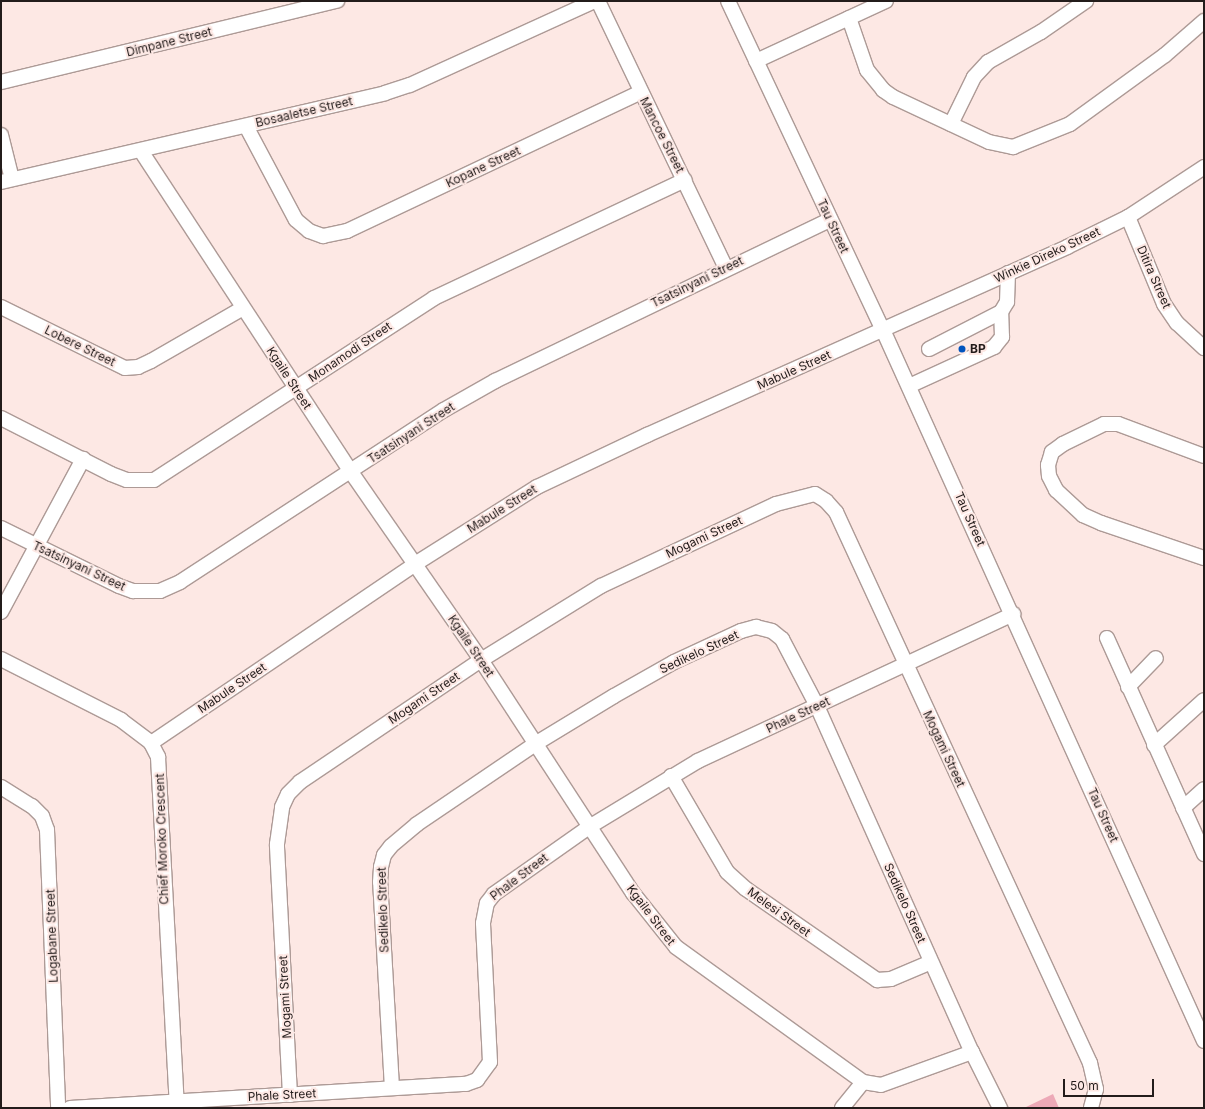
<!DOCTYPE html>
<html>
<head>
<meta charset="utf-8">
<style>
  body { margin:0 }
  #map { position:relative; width:1205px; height:1109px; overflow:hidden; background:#fde8e4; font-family:Inter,sans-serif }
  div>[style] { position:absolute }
  .building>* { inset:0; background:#eda9b7 }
  .roads { filter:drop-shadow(1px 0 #ad9a96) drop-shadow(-1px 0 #ad9a96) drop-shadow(0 1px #ad9a96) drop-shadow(0 -1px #ad9a96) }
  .minor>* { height:14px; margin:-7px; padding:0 7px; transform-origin:7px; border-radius:7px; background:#fff }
  .dots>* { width:11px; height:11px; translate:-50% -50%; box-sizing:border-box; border:2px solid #fde8e4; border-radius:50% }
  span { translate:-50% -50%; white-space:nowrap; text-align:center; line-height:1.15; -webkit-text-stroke:4px #fde8e4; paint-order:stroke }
  .street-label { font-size:12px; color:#231c1b }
  .poi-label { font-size:12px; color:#231c1b; font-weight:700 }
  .left { translate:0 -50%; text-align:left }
  .frame { position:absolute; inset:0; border:2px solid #231c1b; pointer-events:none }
  .scale { position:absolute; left:1063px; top:1079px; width:91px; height:18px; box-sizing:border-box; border:2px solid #231c1b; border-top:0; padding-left:5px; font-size:12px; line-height:14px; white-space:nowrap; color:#231c1b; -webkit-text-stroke:3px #fde8e4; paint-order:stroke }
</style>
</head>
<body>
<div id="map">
  <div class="building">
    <div style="clip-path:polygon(1053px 1094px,1059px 1108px,1024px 1108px)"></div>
  </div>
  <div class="roads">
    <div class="minor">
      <div style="left:598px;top:1px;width:296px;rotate:64.4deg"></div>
      <div style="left:728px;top:1px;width:364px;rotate:64.8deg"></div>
      <div style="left:883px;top:330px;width:780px;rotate:65.7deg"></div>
      <div style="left:849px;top:18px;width:55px;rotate:70.9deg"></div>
      <div style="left:867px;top:70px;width:26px;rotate:51deg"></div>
      <div style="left:883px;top:90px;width:12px;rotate:35deg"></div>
      <div style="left:893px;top:97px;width:106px;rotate:25.1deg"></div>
      <div style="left:989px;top:142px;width:25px;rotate:12deg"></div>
      <div style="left:1013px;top:147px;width:61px;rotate:-22deg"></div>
      <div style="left:1070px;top:124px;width:117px;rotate:-36deg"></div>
      <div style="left:1165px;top:55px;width:52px;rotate:-41.1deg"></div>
      <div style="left:756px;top:61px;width:143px;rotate:-24.8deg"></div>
      <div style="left:1px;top:82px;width:346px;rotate:-13.6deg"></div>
      <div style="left:951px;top:124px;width:52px;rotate:-63.9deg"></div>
      <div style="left:974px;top:77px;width:21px;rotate:-47deg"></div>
      <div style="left:988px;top:62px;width:61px;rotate:-29.5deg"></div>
      <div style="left:1041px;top:32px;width:55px;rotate:-34.6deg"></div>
      <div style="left:246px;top:126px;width:106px;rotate:62deg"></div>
      <div style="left:296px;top:220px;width:17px;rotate:40deg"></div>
      <div style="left:309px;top:231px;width:15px;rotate:20deg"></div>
      <div style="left:323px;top:236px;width:25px;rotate:-12deg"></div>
      <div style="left:347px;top:231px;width:325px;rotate:-25.3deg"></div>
      <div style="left:1px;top:135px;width:45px;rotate:76deg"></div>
      <div style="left:141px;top:151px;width:384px;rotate:56.8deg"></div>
      <div style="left:351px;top:472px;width:229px;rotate:55.3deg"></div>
      <div style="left:481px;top:660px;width:278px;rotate:56.9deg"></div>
      <div style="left:633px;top:893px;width:69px;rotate:51.5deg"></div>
      <div style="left:676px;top:947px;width:231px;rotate:35.8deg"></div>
      <div style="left:863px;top:1082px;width:18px;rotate:9deg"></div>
      <div style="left:881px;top:1085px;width:97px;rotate:-19.9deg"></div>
      <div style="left:1px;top:182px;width:394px;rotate:-13deg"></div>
      <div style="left:385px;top:93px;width:26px;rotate:-18deg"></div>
      <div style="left:410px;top:85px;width:202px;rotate:-24.5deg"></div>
      <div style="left:1128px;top:217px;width:94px;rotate:67.5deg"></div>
      <div style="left:1164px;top:304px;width:23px;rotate:56deg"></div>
      <div style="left:1177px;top:323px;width:37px;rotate:43deg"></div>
      <div style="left:1px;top:307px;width:138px;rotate:26.2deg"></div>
      <div style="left:125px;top:368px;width:13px;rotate:-4deg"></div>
      <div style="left:138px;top:367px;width:14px;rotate:-25deg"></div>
      <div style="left:151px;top:361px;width:106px;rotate:-29.9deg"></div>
      <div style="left:929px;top:349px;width:81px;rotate:-27.2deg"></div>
      <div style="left:1001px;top:312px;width:12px;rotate:-59deg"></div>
      <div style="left:1007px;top:302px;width:29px;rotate:-88deg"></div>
      <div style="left:909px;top:386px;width:94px;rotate:-24.6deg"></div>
      <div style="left:994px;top:347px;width:13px;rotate:-51deg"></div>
      <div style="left:1002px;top:337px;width:25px;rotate:-92deg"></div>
      <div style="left:1px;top:418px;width:123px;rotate:27deg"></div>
      <div style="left:111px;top:474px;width:17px;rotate:21deg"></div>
      <div style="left:127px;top:480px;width:27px"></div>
      <div style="left:154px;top:480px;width:334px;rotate:-33deg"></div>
      <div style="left:434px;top:298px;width:277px;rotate:-25.2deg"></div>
      <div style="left:1204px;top:456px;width:92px;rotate:-159.6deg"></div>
      <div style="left:1118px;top:424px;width:14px;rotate:180deg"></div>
      <div style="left:1104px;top:424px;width:46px;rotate:154deg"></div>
      <div style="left:1063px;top:444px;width:14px;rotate:144deg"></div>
      <div style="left:1052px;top:452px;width:14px;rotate:107deg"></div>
      <div style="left:1048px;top:465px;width:11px;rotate:85deg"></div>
      <div style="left:1049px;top:476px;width:16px;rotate:63deg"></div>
      <div style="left:1056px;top:490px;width:37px;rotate:43deg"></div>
      <div style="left:1083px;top:515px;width:20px;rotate:24deg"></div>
      <div style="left:1101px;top:523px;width:109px;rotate:18.8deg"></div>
      <div style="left:1px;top:528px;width:131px;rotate:26.2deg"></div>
      <div style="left:119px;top:586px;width:15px;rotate:20deg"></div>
      <div style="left:133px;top:591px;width:27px"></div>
      <div style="left:160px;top:591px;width:22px;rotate:-24deg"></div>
      <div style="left:180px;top:582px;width:315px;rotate:-33.1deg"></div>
      <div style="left:444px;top:410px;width:59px;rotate:-29.6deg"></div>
      <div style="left:495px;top:381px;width:372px;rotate:-25.7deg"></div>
      <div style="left:1px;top:612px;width:174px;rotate:-61.8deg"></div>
      <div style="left:1107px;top:638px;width:237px;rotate:65.8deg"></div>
      <div style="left:1px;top:659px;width:135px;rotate:26.9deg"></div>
      <div style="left:121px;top:720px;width:38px;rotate:37deg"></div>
      <div style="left:151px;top:743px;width:16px;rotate:63deg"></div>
      <div style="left:158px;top:757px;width:352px;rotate:86.9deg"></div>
      <div style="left:1128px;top:687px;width:40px;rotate:-46deg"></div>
      <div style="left:151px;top:743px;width:319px;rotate:-34.1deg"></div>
      <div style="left:415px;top:564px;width:144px;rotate:-32.3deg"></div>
      <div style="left:537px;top:487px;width:122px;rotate:-25.3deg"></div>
      <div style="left:647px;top:435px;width:460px;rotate:-24.1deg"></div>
      <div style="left:1067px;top:247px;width:68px;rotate:-26.2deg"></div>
      <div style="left:1128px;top:217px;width:91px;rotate:-33.3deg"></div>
      <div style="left:1154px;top:745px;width:67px;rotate:-42deg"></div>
      <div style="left:671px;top:776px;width:111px;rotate:59.7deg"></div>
      <div style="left:727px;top:872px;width:25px;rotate:42deg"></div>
      <div style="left:746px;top:889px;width:160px;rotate:34.8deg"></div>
      <div style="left:877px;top:980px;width:14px;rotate:-4deg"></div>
      <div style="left:891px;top:979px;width:43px;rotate:-23deg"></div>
      <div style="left:1px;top:787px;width:36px;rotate:32deg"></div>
      <div style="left:32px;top:806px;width:14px;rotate:45deg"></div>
      <div style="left:42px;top:816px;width:15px;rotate:70deg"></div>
      <div style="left:47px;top:830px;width:278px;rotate:87.7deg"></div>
      <div style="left:1183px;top:808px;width:28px;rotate:-42deg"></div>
      <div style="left:392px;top:1088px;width:206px;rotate:-93.3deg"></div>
      <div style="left:380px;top:882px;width:15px;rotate:-86deg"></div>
      <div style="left:381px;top:867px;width:12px;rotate:-76deg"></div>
      <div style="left:384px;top:855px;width:11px;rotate:-52deg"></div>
      <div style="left:391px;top:846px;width:34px;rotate:-40deg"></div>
      <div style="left:417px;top:824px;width:143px;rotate:-34.1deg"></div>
      <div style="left:535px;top:744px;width:92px;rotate:-31.3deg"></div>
      <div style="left:614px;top:696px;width:69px;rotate:-29.5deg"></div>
      <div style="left:674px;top:662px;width:74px;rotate:-24.8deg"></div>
      <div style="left:741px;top:631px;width:16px;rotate:-15deg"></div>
      <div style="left:756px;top:627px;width:16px;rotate:14deg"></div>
      <div style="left:772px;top:631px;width:13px;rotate:39deg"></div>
      <div style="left:782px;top:639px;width:76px;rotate:62.4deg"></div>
      <div style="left:817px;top:706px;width:379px;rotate:65.9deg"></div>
      <div style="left:972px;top:1052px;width:63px;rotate:63.4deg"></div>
      <div style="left:290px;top:1095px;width:251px;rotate:-93deg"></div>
      <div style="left:277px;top:844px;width:37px;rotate:-82deg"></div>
      <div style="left:282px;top:807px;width:14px;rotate:-65deg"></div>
      <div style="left:288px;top:794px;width:17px;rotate:-45deg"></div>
      <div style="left:300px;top:782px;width:218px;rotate:-34deg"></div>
      <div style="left:481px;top:660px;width:141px;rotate:-31.7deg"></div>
      <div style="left:601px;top:586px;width:193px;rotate:-25.1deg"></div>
      <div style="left:776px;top:504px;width:40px;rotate:-14.4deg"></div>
      <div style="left:815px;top:494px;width:13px;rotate:32deg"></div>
      <div style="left:826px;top:501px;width:15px;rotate:48deg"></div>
      <div style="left:836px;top:512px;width:607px;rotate:65.25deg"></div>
      <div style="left:1090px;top:1063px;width:27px;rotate:77deg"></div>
      <div style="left:1096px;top:1089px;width:20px;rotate:105deg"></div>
      <div style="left:70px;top:1108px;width:397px;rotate:-3.5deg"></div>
      <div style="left:466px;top:1084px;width:12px;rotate:-20deg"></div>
      <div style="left:477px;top:1080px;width:22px;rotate:-54deg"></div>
      <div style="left:490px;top:1062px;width:139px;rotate:-92.9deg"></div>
      <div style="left:483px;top:923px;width:20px;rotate:-79deg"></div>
      <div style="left:487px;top:903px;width:11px;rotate:-52deg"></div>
      <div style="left:494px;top:894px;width:116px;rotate:-35.2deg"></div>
      <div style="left:589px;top:827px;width:127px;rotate:-31.2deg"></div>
      <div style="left:698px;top:761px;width:348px;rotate:-25deg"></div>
      <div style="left:842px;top:1108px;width:33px;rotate:-51deg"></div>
    </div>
  </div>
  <div class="dots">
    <div style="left:962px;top:349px;background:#0054be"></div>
  </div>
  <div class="street-label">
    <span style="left:169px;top:42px;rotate:-14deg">Dimpane Street</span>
    <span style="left:304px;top:112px;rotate:-13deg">Bosaaletse Street</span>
    <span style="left:662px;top:135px;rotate:63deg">Mancoe Street</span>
    <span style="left:483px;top:167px;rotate:-25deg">Kopane Street</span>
    <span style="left:833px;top:226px;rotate:65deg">Tau Street</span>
    <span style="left:1047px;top:255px;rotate:-25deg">Winkie Direko Street</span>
    <span style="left:1154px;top:277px;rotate:66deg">Ditira Street</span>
    <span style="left:697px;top:282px;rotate:-26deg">Tsatsinyani Street</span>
    <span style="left:80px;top:346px;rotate:26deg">Lobere Street</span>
    <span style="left:350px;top:352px;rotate:-34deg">Monamodi Street</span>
    <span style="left:794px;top:370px;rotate:-24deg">Mabule Street</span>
    <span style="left:289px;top:378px;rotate:57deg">Kgaile Street</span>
    <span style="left:411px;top:433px;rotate:-33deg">Tsatsinyani Street</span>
    <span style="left:502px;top:509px;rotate:-32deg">Mabule Street</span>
    <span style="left:970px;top:519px;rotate:66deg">Tau Street</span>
    <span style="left:704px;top:537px;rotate:-25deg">Mogami Street</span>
    <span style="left:79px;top:566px;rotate:25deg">Tsatsinyani Street</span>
    <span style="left:471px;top:646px;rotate:56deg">Kgaile Street</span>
    <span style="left:699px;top:652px;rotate:-25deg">Sedikelo Street</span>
    <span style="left:232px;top:688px;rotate:-34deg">Mabule Street</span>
    <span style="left:424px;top:698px;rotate:-34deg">Mogami Street</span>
    <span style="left:798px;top:715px;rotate:-25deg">Phale Street</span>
    <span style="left:944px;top:749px;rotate:65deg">Mogami Street</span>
    <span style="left:1103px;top:815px;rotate:66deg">Tau Street</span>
    <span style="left:162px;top:839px;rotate:-92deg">Chief Moroko Crescent</span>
    <span style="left:519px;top:877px;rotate:-37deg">Phale Street</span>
    <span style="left:905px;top:903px;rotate:66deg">Sedikelo Street</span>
    <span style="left:383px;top:910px;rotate:-92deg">Sedikelo Street</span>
    <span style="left:779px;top:912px;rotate:36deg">Melesi Street</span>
    <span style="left:651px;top:915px;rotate:53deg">Kgaile Street</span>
    <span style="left:52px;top:936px;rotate:-92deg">Logabane Street</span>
    <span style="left:285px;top:997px;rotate:-93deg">Mogami Street</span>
    <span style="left:282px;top:1095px;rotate:-3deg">Phale Street</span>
  </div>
  <div class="poi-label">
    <span class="left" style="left:970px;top:349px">BP</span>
  </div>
  <div class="frame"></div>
  <div class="scale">50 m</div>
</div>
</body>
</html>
